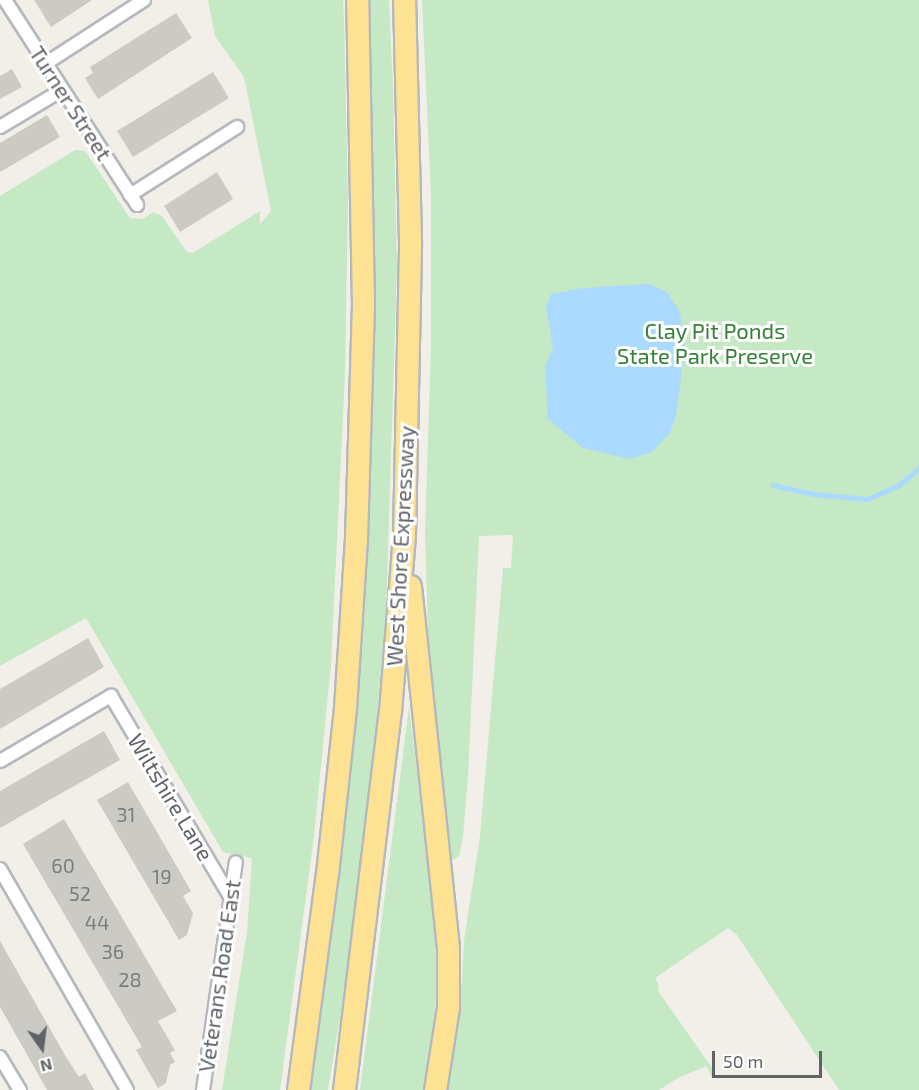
<!DOCTYPE html>
<html>
<head>
<meta charset="utf-8">
<style>
  body { margin:0 }
  #map { position:relative; width:919px; height:1090px; overflow:hidden; background:#f1efe8; font-family:"Exo 2",sans-serif }
  div>[style] { position:absolute }
  .green>* { inset:0; background:#c5e8c5 }
  .water>* { inset:0; background:#aadaff }
  .stream>* { height:4.5px; margin:-2.25px; padding:0 2.25px; transform-origin:2.25px; border-radius:2.25px; background:#aadaff }
  .building>* { inset:0; background:#cccac5 }
  .roads { filter:drop-shadow(2px 0 #b5b8bc) drop-shadow(-2px 0 #b5b8bc) drop-shadow(0 2px #b5b8bc) drop-shadow(0 -2px #b5b8bc) }
  .street>* { height:12px; margin:-6px; padding:0 6px; transform-origin:6px; border-radius:6px; background:#fff }
  .highway>* { height:21px; margin:-10.5px; padding:0 10.5px; transform-origin:10.5px; border-radius:10.5px; background:#fde293 }
  span { translate:-50% -50%; white-space:nowrap; text-align:center; line-height:1.15; -webkit-text-stroke:6px #fff; paint-order:stroke }
  .number-label { font-size:20px; color:#7a7d7f }
  .number-label span { -webkit-text-stroke-width:0 }
  .street-label { font-size:22px; color:#5f6368 }
  .park-label { font-size:22px; color:#348238 }
  .north { position:absolute; left:12px; top:1018px; width:60px; height:60px; -webkit-text-stroke:4px #fff; paint-order:stroke; rotate:166deg; font-size:16px; font-weight:700; line-height:24px; text-align:center; color:#5f6368 }
  .north::after { content:''; display:block; margin:auto; width:21px; height:27px; background:#5f6368; clip-path:polygon(50% 0,100% 100%,50% 72%,0 100%) }
  .scale { position:absolute; left:712px; top:1051px; width:110px; height:27px; box-sizing:border-box; border:3px solid #5f6368; border-top:0; padding-left:8px; font-size:18px; line-height:21px; white-space:nowrap; color:#5f6368; -webkit-text-stroke:4px #fff; paint-order:stroke }
</style>
</head>
<body>
<div id="map">
  <div class="green">
    <div style="clip-path:polygon(208px 0,343px 0,344px 23px,348px 198px,345px 374px,331px 664px,314px 836px,280px 1090px,222px 1090px,247px 932px,252px 858px,223px 852px,86px 618px,0 666px,0 196px,75px 150px,85px 151px,130px 218px,143px 219px,153px 212px,162px 216px,187px 252px,193px 253px,260px 211px,260px 224px,271px 211px,244px 77px,215px 36px)"></div>
    <div style="clip-path:polygon(369px 0,389px 0,393px 87px,397px 268px,386px 612px,370px 797px,345px 988px,328px 1090px,307px 1090px,363px 598px,374px 345px,374px 204px)"></div>
    <div style="clip-path:polygon(422px 0,919px 0,919px 1090px,839px 1090px,737px 935px,728px 928px,655px 978px,659px 985px,658px 991px,715px 1072px,714px 1076px,711px 1076px,707px 1066px,678px 1078px,659px 1090px,447px 1090px,462px 982px,464px 941px,480px 836px,503px 568px,511px 568px,513px 535px,479px 536px,468px 776px,463px 837px,459px 856px,453px 860px,449px 856px,441px 810px,428px 636px,425px 533px,431px 346px,431px 195px)"></div>
    <div style="clip-path:polygon(409px 707px,440px 955px,438px 985px,424px 1090px,360px 1090px)"></div>
  </div>
  <div class="water">
    <div style="clip-path:polygon(648px 284px,666px 291px,680px 312px,685px 348px,676px 415px,670px 433px,652px 452px,630px 459px,583px 448px,548px 419px,545px 366px,553px 349px,546px 306px,551px 294px,583px 288px)"></div>
  </div>
  <div class="stream">
    <div style="left:773px;top:485px;width:42px;rotate:12.4deg"></div>
    <div style="left:814px;top:494px;width:53px;rotate:5.4deg"></div>
    <div style="left:867px;top:499px;width:34px;rotate:-23deg"></div>
    <div style="left:898px;top:486px;width:28px;rotate:-41deg"></div>
  </div>
  <div class="building">
    <div style="clip-path:polygon(34px 0,92px 0,51px 27px)"></div>
    <div style="clip-path:polygon(176px 13px,192px 38px,98px 99px,85px 78px,93px 73px,90px 67px)"></div>
    <div style="clip-path:polygon(12px 69px,22px 87px,0 99px,0 76px)"></div>
    <div style="clip-path:polygon(213px 72px,229px 98px,133px 157px,117px 131px)"></div>
    <div style="clip-path:polygon(47px 115px,60px 137px,0 172px,0 143px)"></div>
    <div style="clip-path:polygon(217px 172px,233px 199px,180px 232px,164px 206px)"></div>
    <div style="clip-path:polygon(88px 638px,104px 667px,0 729px,0 689px)"></div>
    <div style="clip-path:polygon(104px 731px,120px 760px,0 828px,0 791px)"></div>
    <div style="clip-path:polygon(128px 782px,191px 891px,183px 896px,193px 913px,187px 935px,179px 940px,97px 800px)"></div>
    <div style="clip-path:polygon(64px 819px,177px 1011px,158px 1021px,175px 1050px,170px 1053px,175px 1062px,170px 1065px,166px 1083px,158px 1088px,136px 1050px,142px 1047px,23px 844px)"></div>
    <div style="clip-path:polygon(0 941px,66px 1057px,79px 1077px,85px 1073px,94px 1090px,47px 1090px,0 1007px)"></div>
  </div>
  <div class="roads">
    <div class="street">
      <div style="left:5px;top:0;width:244px;rotate:57.2deg"></div>
      <div style="left:45px;top:64px;width:118px;rotate:-32.9deg"></div>
      <div style="left:0;top:127px;width:72px;rotate:-30.8deg"></div>
      <div style="left:130px;top:195px;width:127px;rotate:-32.4deg"></div>
      <div style="left:0;top:761px;width:129px;rotate:-30.4deg"></div>
      <div style="left:111px;top:696px;width:235px;rotate:59.3deg"></div>
      <div style="left:0;top:869px;width:255px;rotate:60.1deg"></div>
      <div style="left:0;top:1057px;width:39px;rotate:59deg"></div>
      <div style="left:203px;top:1090px;width:230px;rotate:-81.8deg"></div>
    </div>
    <div class="highway">
      <div style="left:410px;top:586px;width:364px;rotate:84deg"></div>
      <div style="left:448px;top:948px;width:59px;rotate:90deg"></div>
      <div style="left:448px;top:1007px;width:84px;rotate:98.9deg"></div>
      <div style="left:298px;top:1090px;width:218px;rotate:-82.4deg"></div>
      <div style="left:327px;top:874px;width:167px;rotate:-83.8deg"></div>
      <div style="left:345px;top:708px;width:169px;rotate:-86.3deg"></div>
      <div style="left:356px;top:539px;width:235px;rotate:-88.3deg"></div>
      <div style="left:363px;top:304px;width:304px;rotate:-91.1deg"></div>
      <div style="left:344px;top:1090px;width:381px;rotate:-83.1deg"></div>
      <div style="left:390px;top:712px;width:179px;rotate:-85.5deg"></div>
      <div style="left:404px;top:534px;width:293px;rotate:-88.8deg"></div>
      <div style="left:410px;top:241px;width:241px;rotate:-91.4deg"></div>
    </div>
  </div>
  <div class="number-label">
    <span style="left:126px;top:814px">31</span>
    <span style="left:63px;top:865px">60</span>
    <span style="left:162px;top:876px">19</span>
    <span style="left:80px;top:893px">52</span>
    <span style="left:97px;top:922px">44</span>
    <span style="left:113px;top:951px">36</span>
    <span style="left:130px;top:979px">28</span>
  </div>
  <div class="street-label">
    <span style="left:71px;top:103px;rotate:57deg">Turner Street</span>
    <span style="left:400px;top:546px;rotate:-87deg">West Shore Expressway</span>
    <span style="left:171px;top:797px;rotate:59deg">Wiltshire Lane</span>
    <span style="left:219px;top:976px;rotate:-82deg">Veterans Road East</span>
  </div>
  <div class="park-label">
    <span style="left:715px;top:343px">Clay Pit Ponds<br>State Park Preserve</span>
  </div>
  <div class="north">N</div>
  <div class="scale">50 m</div>
</div>
</body>
</html>
